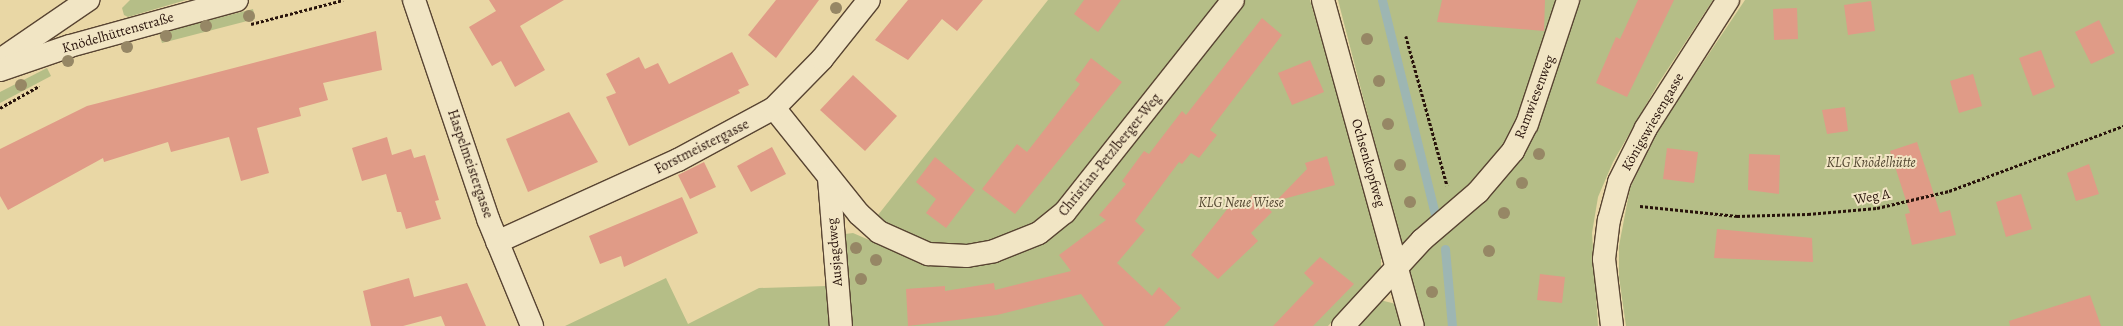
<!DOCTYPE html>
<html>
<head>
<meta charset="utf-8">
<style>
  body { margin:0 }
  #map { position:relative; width:2123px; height:326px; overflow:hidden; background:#e9d7a5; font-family:Alegreya,serif }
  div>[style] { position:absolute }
  .green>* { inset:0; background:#b5be87 }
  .stream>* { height:9px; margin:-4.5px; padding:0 4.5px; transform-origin:4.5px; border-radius:4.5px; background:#9db6b3 }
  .building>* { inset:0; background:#e09b87 }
  .path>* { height:2.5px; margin-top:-1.25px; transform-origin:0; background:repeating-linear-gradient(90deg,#28130b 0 3px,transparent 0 5px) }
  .roads { filter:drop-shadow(1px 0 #584432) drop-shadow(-1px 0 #584432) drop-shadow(0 1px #584432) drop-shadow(0 -1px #584432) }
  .minor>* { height:22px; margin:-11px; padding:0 11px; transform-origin:11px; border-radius:11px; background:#f1e5c4 }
  .trees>* { width:12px; height:12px; margin:-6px; border-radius:50%; background:#968765 }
  span { translate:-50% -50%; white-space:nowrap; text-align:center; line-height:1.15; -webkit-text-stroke:4px #f1e5c4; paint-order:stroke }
  .street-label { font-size:14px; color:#28130b }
  .park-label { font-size:14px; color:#524630; font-style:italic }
</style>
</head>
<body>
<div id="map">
  <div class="green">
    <div style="clip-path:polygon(130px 0,186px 0,128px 17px,124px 15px,122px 8px)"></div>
    <div style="clip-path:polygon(1048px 0,1221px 0,1052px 211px,1036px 223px,980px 245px,934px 246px,891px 228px,878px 215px)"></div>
    <div style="clip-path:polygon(1244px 0,1310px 0,1381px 247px,1381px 267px,1328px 326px,852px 326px,845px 234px,853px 233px,908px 257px,1000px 259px,1154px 116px)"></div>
    <div style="clip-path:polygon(1338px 0,1713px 0,1658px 84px,1613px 162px,1598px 197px,1592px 233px,1598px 326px,1422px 326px)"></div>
    <div style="clip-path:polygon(1745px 0,2123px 0,2123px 326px,1626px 326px,1619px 277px,1619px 246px,1630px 188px,1659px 128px)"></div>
    <div style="clip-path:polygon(253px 9px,255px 19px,162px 43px,159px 33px)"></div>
    <div style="clip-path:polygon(47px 68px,51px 76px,0 103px,0 92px)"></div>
    <div style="clip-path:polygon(666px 278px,688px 324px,759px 288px,827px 286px,831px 326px,565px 326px)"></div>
    <div style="clip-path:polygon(1380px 300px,1396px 304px,1401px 326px,1355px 326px)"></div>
  </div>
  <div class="stream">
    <div style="left:1382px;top:0;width:220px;rotate:76.1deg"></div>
    <div style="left:1445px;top:249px;width:77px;rotate:84.8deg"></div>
  </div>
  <div class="building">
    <div style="clip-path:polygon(489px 0,564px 0,520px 26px,545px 70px,515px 87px,501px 61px,492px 66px,469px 27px,496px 11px)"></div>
    <div style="clip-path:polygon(776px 0,819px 0,776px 58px,748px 35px)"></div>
    <div style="clip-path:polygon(908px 0,983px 0,957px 31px,942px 19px,908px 60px,875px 40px)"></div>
    <div style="clip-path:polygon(1084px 0,1121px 0,1098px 32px,1074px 14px)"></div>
    <div style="clip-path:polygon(1442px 0,1545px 0,1544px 31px,1437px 22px)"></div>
    <div style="clip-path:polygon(1638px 0,1674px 0,1627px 97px,1596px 83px,1616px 37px,1620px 39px)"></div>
    <div style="clip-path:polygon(1871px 1px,1875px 31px,1848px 35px,1844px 5px)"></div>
    <div style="clip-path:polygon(1797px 8px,1798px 39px,1774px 40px,1773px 9px)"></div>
    <div style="clip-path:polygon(1262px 18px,1282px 35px,1210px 130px,1217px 135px,1199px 158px,1191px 153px,1182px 164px,1179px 162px,1135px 221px,1145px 230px,1117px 263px,1152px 296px,1159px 287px,1181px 308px,1164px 326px,1104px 326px,1081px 294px,997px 315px,908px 326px,906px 289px,945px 286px,945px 291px,994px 283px,995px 290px,1071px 271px,1059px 255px,1106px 220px,1099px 215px,1126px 184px,1122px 181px,1144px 151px,1149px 154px,1182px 111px,1186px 115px)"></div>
    <div style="clip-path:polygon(2099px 20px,2115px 53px,2091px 64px,2075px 32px)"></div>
    <div style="clip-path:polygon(376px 31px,382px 70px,323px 83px,328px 100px,299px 108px,301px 116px,257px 128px,269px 173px,241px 181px,229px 137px,171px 152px,168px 142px,104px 162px,103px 158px,8px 210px,0 196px,0 149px,87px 106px)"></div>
    <div style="clip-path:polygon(2041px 50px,2055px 87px,2033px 96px,2019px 58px)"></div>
    <div style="clip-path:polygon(732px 52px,749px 85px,738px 90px,740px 93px,629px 146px,606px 97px,616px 93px,606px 74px,639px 57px,645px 69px,658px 63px,669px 84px)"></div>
    <div style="clip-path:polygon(1091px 58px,1122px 82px,1015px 214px,982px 189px,1017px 144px,1027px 152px,1080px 84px,1075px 80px)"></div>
    <div style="clip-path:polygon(1310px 60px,1324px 92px,1292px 105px,1278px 73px)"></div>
    <div style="clip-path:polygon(1973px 74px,1982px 106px,1959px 113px,1950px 81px)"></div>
    <div style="clip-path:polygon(853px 75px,897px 116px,865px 151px,820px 110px)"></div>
    <div style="clip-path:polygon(1845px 107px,1848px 131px,1827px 134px,1822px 110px)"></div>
    <div style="clip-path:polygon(569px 112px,598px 162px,528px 192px,506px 139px)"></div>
    <div style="clip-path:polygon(387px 137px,392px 155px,411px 149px,414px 158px,425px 155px,439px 200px,435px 201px,441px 219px,406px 229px,401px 212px,397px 212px,386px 174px,362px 181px,352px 148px)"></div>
    <div style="clip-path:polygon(1917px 142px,1940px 213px,1950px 210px,1956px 235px,1912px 245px,1905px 214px,1910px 213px,1890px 151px)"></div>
    <div style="clip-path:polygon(772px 147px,786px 174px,751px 192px,737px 166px)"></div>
    <div style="clip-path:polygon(1667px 148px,1698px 152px,1694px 183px,1663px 179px)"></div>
    <div style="clip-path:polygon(1749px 154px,1780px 155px,1779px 194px,1748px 190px)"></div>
    <div style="clip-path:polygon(1327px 156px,1335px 185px,1276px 201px,1307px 169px,1305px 163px)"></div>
    <div style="clip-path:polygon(935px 157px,975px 190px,946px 228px,926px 213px,936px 199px,916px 182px)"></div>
    <div style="clip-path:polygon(704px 162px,716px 187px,690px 199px,678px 175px)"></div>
    <div style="clip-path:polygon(2089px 164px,2099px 194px,2076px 201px,2067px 173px)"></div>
    <div style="clip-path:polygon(1254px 194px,1272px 212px,1251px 233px,1258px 241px,1218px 279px,1191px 255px,1232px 203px,1239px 209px)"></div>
    <div style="clip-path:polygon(2021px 194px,2032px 229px,2006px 237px,1996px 202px)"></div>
    <div style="clip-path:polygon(682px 197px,698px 233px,624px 267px,621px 256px,600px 264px,589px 236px)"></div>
    <div style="clip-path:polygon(1717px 229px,1812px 238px,1813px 262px,1714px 258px)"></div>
    <div style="clip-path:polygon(1320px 257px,1354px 284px,1313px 326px,1273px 326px,1314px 283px,1304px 273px)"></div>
    <div style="clip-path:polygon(1540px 274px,1565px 277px,1562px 303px,1537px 300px)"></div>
    <div style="clip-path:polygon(409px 278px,414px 297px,467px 283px,486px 326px,445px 326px,441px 316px,403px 326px,371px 326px,363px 291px)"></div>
    <div style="clip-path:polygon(2090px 295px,2101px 326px,2010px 326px,2009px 321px)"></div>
  </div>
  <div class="path">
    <div style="left:251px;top:24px;width:95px;rotate:-14.6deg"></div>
    <div style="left:1406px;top:36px;width:155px;rotate:74.6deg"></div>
    <div style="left:0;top:108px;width:45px;rotate:-29.4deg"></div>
    <div style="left:1640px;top:206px;width:98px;rotate:5.9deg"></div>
    <div style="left:1737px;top:216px;width:71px;rotate:-1.6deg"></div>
    <div style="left:1808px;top:214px;width:69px;rotate:-5deg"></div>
    <div style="left:1877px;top:208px;width:74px;rotate:-13.3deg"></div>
    <div style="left:1949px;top:191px;width:186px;rotate:-20.5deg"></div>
  </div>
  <div class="roads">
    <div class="minor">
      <div style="left:414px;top:0;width:231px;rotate:71.3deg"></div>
      <div style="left:488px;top:219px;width:116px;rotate:67.6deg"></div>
      <div style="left:1323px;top:0;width:338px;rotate:74.6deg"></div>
      <div style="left:0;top:60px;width:107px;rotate:-34.3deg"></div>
      <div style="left:0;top:70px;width:74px;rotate:-18.9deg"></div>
      <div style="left:70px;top:46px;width:173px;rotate:-15.4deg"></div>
      <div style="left:774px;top:108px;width:136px;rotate:51.3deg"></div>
      <div style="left:859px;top:214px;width:27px;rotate:42deg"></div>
      <div style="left:879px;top:232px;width:54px;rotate:24.2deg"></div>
      <div style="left:928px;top:254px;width:39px;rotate:3deg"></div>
      <div style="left:967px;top:256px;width:27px;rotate:-10deg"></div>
      <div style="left:994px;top:251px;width:48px;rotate:-21.8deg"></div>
      <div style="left:1039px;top:233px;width:33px;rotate:-39deg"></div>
      <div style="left:1065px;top:212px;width:270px;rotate:-51.6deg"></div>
      <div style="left:829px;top:178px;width:148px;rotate:85.4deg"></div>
      <div style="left:497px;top:242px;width:199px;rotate:-24.4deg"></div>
      <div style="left:678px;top:160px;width:109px;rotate:-28.4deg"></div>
      <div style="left:774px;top:108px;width:69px;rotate:-45.6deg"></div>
      <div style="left:822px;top:59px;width:75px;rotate:-51.5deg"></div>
      <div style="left:1343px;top:326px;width:117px;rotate:-47.4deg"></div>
      <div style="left:1422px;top:240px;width:74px;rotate:-40.6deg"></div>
      <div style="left:1478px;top:192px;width:54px;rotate:-49.5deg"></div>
      <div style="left:1513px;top:151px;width:30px;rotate:-63deg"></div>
      <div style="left:1527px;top:124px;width:131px;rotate:-71.7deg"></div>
      <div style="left:1612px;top:326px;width:67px;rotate:-96.8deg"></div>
      <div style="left:1604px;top:259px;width:39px;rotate:-83deg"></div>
      <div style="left:1609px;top:220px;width:39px;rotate:-75deg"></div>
      <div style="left:1619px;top:182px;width:60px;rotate:-63.4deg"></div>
      <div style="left:1646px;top:128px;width:152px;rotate:-57.4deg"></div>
    </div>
  </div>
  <div class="trees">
    <div style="left:836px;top:8px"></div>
    <div style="left:249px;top:16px"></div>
    <div style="left:206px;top:26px"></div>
    <div style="left:166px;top:36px"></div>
    <div style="left:1367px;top:39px"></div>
    <div style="left:127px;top:47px"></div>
    <div style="left:68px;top:61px"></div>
    <div style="left:1379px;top:81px"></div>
    <div style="left:21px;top:85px"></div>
    <div style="left:1388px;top:124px"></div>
    <div style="left:1539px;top:154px"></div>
    <div style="left:1400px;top:165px"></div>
    <div style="left:1522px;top:183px"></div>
    <div style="left:1410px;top:202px"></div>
    <div style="left:1504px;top:213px"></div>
    <div style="left:856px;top:248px"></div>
    <div style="left:1489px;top:251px"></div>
    <div style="left:876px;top:260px"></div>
    <div style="left:861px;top:279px"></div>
    <div style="left:1432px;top:292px"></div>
  </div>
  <div class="street-label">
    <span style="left:118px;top:33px;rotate:-16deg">Knödelhüttenstraße</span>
    <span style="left:1535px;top:97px;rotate:-69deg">Ramwiesenweg</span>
    <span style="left:1653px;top:122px;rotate:-60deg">Königswiesengasse</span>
    <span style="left:702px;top:147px;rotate:-27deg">Forstmeistergasse</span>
    <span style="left:1110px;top:155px;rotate:-51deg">Christian-Petzlberger-Weg</span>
    <span style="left:1368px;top:163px;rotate:74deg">Ochsenkopfweg</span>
    <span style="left:470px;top:164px;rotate:71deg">Haspelmeistergasse</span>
    <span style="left:1872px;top:197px;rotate:-10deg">Weg A</span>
    <span style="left:835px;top:252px;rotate:-95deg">Ausjagdweg</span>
  </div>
  <div class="park-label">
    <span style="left:1871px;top:163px">KLG Knödelhütte</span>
    <span style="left:1241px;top:203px">KLG Neue Wiese</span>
  </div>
</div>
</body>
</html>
